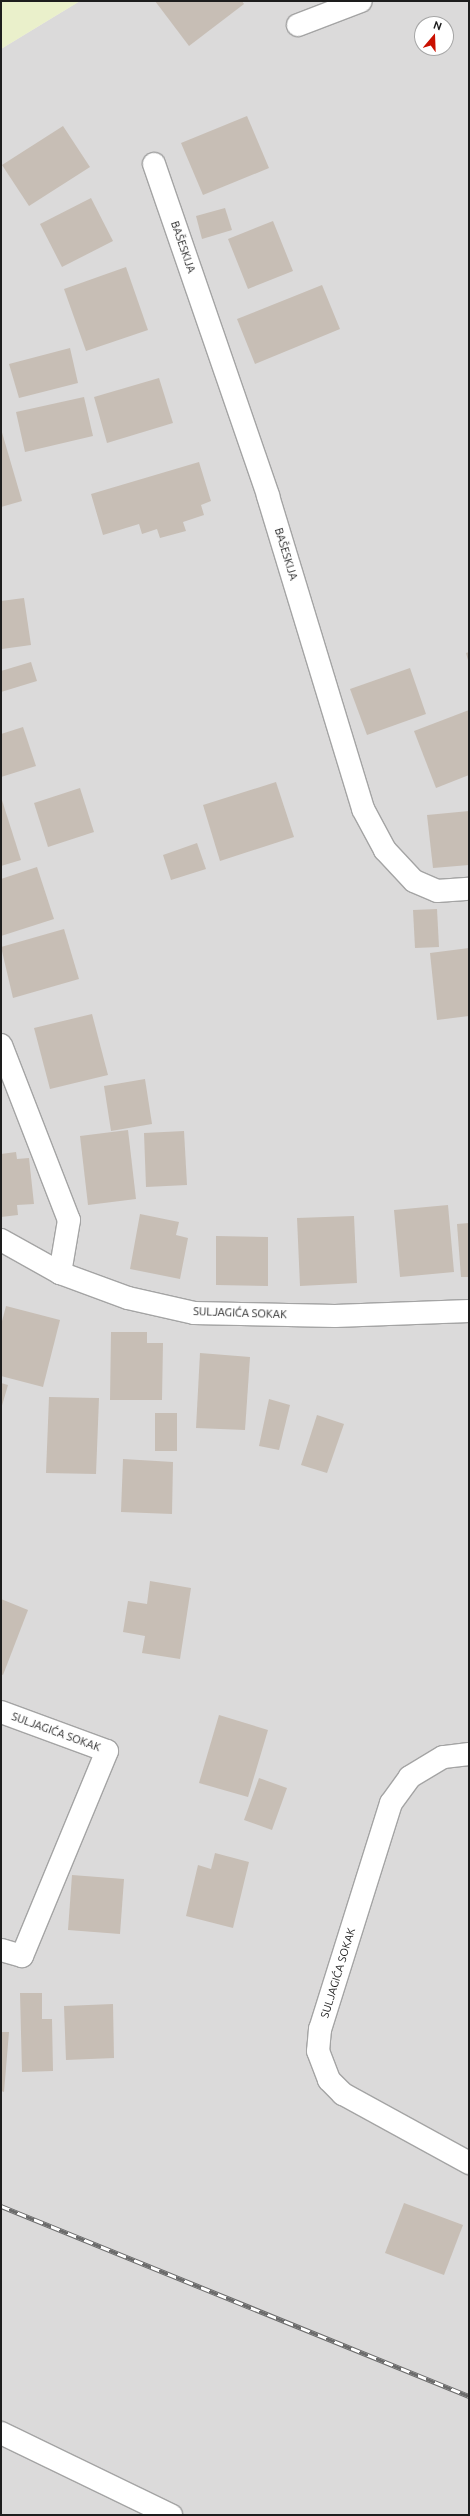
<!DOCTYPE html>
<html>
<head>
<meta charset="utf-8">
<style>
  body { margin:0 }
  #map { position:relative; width:470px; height:2516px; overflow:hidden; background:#efece2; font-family:Ubuntu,sans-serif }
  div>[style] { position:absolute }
  .residential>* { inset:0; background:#dbdada }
  .farmland>* { inset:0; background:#eaf0cb }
  .building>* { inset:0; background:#c7beb5 }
  .roads { filter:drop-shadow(1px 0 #a4a4a4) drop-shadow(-1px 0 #a4a4a4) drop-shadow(0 1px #a4a4a4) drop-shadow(0 -1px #a4a4a4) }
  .minor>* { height:22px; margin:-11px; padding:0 11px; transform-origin:11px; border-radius:11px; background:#fff }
  .rail>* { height:4.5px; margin-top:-2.25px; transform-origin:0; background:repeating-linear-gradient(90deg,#fff 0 9px,#6b6b6b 0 18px); box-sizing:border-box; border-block:1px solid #6b6b6b }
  span { translate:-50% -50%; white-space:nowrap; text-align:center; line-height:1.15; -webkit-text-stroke:3.5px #fff; paint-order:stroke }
  .street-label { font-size:11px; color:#1d1d1d }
  .frame { position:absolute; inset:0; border:2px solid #1d1d1d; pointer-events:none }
  .north { position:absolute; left:414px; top:16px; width:40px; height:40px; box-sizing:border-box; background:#fff; border:1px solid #a5a5a5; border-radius:50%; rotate:19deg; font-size:11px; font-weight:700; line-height:16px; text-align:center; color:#1d1d1d }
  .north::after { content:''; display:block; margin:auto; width:14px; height:18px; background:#ca1000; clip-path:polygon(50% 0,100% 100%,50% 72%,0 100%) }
</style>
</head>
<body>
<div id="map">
  <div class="residential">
    <div style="clip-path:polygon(evenodd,80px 1px,469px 1px,469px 2515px,1px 2515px,1px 49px,80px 1px,422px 24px,446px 24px,446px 48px,422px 48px,422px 24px)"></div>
  </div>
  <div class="farmland">
    <div style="clip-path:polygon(1px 1px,80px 1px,1px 49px)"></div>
  </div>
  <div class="building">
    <div style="clip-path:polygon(155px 1px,242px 1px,244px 4px,189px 46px)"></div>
    <div style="clip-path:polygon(247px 116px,269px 168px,203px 195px,181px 143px)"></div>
    <div style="clip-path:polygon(63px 126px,90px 167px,29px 206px,2px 165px)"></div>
    <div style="clip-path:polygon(91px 198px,113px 241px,62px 267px,40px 224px)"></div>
    <div style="clip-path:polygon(225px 208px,232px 230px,202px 239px,196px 216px)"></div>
    <div style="clip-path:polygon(273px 221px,293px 271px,248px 289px,228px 239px)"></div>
    <div style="clip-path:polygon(126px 267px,148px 330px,86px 351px,64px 289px)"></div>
    <div style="clip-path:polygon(322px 285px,340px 329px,255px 364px,237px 319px)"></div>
    <div style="clip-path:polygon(70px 348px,78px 383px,19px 398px,9px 364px)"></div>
    <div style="clip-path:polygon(159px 378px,173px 423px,107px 443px,94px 397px)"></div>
    <div style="clip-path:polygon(84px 397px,93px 436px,25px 452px,16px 412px)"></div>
    <div style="clip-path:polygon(1px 429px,22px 501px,1px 507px)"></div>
    <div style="clip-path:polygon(199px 462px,211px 501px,201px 505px,204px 515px,183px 522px,186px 531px,160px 538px,157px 529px,142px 534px,139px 524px,103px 535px,91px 494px)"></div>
    <div style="clip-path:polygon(24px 598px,31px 645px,2px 649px,1px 601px)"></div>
    <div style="clip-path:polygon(469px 652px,469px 664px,466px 653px)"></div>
    <div style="clip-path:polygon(31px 662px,37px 681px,1px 692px,1px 671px)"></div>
    <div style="clip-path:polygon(410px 668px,426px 714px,367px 735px,350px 689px)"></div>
    <div style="clip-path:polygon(469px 710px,469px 775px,436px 788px,414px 731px)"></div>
    <div style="clip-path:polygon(23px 727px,36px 766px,1px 777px,1px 734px)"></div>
    <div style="clip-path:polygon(276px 782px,294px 837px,220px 861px,203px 805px)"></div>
    <div style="clip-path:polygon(80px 788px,94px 832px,48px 847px,34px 803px)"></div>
    <div style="clip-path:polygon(1px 797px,21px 860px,1px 866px)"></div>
    <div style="clip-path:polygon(469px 811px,469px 865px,433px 868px,427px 815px)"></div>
    <div style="clip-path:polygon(197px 843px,206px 869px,171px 880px,163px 855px)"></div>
    <div style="clip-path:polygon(37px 867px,54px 919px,1px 936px,1px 879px)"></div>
    <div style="clip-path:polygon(437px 909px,439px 947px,415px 948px,413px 910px)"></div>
    <div style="clip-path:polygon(64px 929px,79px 979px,13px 998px,1px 947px)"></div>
    <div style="clip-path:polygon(469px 948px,469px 1016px,437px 1020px,430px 953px)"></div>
    <div style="clip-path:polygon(92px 1014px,108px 1075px,50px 1089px,34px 1028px)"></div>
    <div style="clip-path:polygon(145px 1079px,152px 1124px,111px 1131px,104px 1086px)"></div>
    <div style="clip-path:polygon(128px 1130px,136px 1199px,88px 1205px,80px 1136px)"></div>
    <div style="clip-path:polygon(184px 1131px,187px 1185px,146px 1187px,144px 1133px)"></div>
    <div style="clip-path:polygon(16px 1152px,17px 1159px,29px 1158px,34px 1204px,17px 1205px,18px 1215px,1px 1217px,1px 1154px)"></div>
    <div style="clip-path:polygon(448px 1205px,454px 1272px,400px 1277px,394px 1210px)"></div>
    <div style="clip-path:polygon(140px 1214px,179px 1222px,176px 1235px,188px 1238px,180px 1279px,130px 1269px)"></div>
    <div style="clip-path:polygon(354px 1216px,357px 1283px,300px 1286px,297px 1218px)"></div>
    <div style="clip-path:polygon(469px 1223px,469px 1277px,461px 1277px,457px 1224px)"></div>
    <div style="clip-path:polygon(216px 1236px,268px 1237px,268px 1286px,216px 1285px)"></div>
    <div style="clip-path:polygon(6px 1306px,60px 1320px,43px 1387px,1px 1376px,1px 1325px)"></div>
    <div style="clip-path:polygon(111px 1332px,147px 1332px,147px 1343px,163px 1343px,162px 1400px,110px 1400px)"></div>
    <div style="clip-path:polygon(200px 1353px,250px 1357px,245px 1430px,196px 1428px)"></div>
    <div style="clip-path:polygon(1px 1383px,8px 1385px,1px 1409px)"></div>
    <div style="clip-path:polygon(49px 1397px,99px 1398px,96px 1474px,46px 1473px)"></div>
    <div style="clip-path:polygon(269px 1399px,290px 1405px,279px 1450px,259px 1446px)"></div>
    <div style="clip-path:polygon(155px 1413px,177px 1413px,177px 1451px,155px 1451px)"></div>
    <div style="clip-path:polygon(317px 1415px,344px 1424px,327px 1473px,301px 1465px)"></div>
    <div style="clip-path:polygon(123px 1459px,173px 1462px,172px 1514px,121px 1512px)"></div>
    <div style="clip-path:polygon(150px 1581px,191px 1588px,180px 1659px,142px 1653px,145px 1636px,123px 1632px,128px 1601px,147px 1604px)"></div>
    <div style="clip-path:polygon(1px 1599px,28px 1610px,3px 1675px,1px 1674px)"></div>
    <div style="clip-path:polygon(219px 1715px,268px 1730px,248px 1797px,199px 1783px)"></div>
    <div style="clip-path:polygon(259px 1778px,287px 1788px,272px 1830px,244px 1820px)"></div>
    <div style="clip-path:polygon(215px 1853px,249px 1862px,233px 1928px,186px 1916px,198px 1865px,211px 1869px)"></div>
    <div style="clip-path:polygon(72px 1875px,124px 1879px,120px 1934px,68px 1930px)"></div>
    <div style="clip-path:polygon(20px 1993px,42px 1993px,42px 2019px,52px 2019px,53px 2071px,22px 2072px)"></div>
    <div style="clip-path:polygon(113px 2004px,114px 2058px,66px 2060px,64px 2006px)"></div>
    <div style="clip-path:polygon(1px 2032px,9px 2032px,4px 2092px,1px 2091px)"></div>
    <div style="clip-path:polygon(404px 2203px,463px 2225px,444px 2275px,385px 2253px)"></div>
  </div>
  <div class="roads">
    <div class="minor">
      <div style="left:298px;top:25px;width:67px;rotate:-20.9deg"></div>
      <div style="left:154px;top:164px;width:351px;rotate:71deg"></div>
      <div style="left:268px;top:496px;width:327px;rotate:73.1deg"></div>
      <div style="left:363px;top:809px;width:47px;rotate:61.8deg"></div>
      <div style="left:385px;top:850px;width:42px;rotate:46.9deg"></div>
      <div style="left:414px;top:881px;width:25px;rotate:23deg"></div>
      <div style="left:437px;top:891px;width:32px;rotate:-4deg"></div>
      <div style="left:1px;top:1045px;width:188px;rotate:68.8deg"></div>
      <div style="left:69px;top:1220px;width:54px;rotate:99.6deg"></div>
      <div style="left:1px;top:1240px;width:68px;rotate:29.2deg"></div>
      <div style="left:60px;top:1273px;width:72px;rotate:20.2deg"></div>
      <div style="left:128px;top:1298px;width:68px;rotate:12.8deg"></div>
      <div style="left:194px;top:1313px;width:141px;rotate:1.2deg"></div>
      <div style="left:335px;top:1316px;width:134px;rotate:-2.1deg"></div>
      <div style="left:1px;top:1712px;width:113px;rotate:20.2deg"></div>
      <div style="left:107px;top:1751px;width:222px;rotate:112.5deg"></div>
      <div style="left:22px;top:1956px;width:22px;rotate:-164deg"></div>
      <div style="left:469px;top:1754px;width:26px;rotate:173deg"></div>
      <div style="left:443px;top:1757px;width:39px;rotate:149deg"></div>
      <div style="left:410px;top:1777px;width:32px;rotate:126deg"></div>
      <div style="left:391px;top:1803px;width:237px;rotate:107.4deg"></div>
      <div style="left:320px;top:2029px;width:22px;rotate:95deg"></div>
      <div style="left:318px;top:2051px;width:31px;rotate:69deg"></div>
      <div style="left:329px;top:2080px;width:20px;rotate:45deg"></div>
      <div style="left:343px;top:2094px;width:144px;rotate:28.7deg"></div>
      <div style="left:1px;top:2433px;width:189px;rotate:25.8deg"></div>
    </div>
  </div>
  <div class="rail">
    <div style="left:1px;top:2206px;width:505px;rotate:22.1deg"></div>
  </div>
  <div class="street-label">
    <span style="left:183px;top:247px;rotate:71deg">BAŠESKIJA</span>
    <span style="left:286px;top:554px;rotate:73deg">BAŠESKIJA</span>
    <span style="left:240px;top:1313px;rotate:2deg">SULJAGIĆA SOKAK</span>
    <span style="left:56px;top:1732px;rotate:20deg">SULJAGIĆA SOKAK</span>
    <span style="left:338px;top:1973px;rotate:-73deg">SULJAGIĆA SOKAK</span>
  </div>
  <div class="frame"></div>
  <div class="north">N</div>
</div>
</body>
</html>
